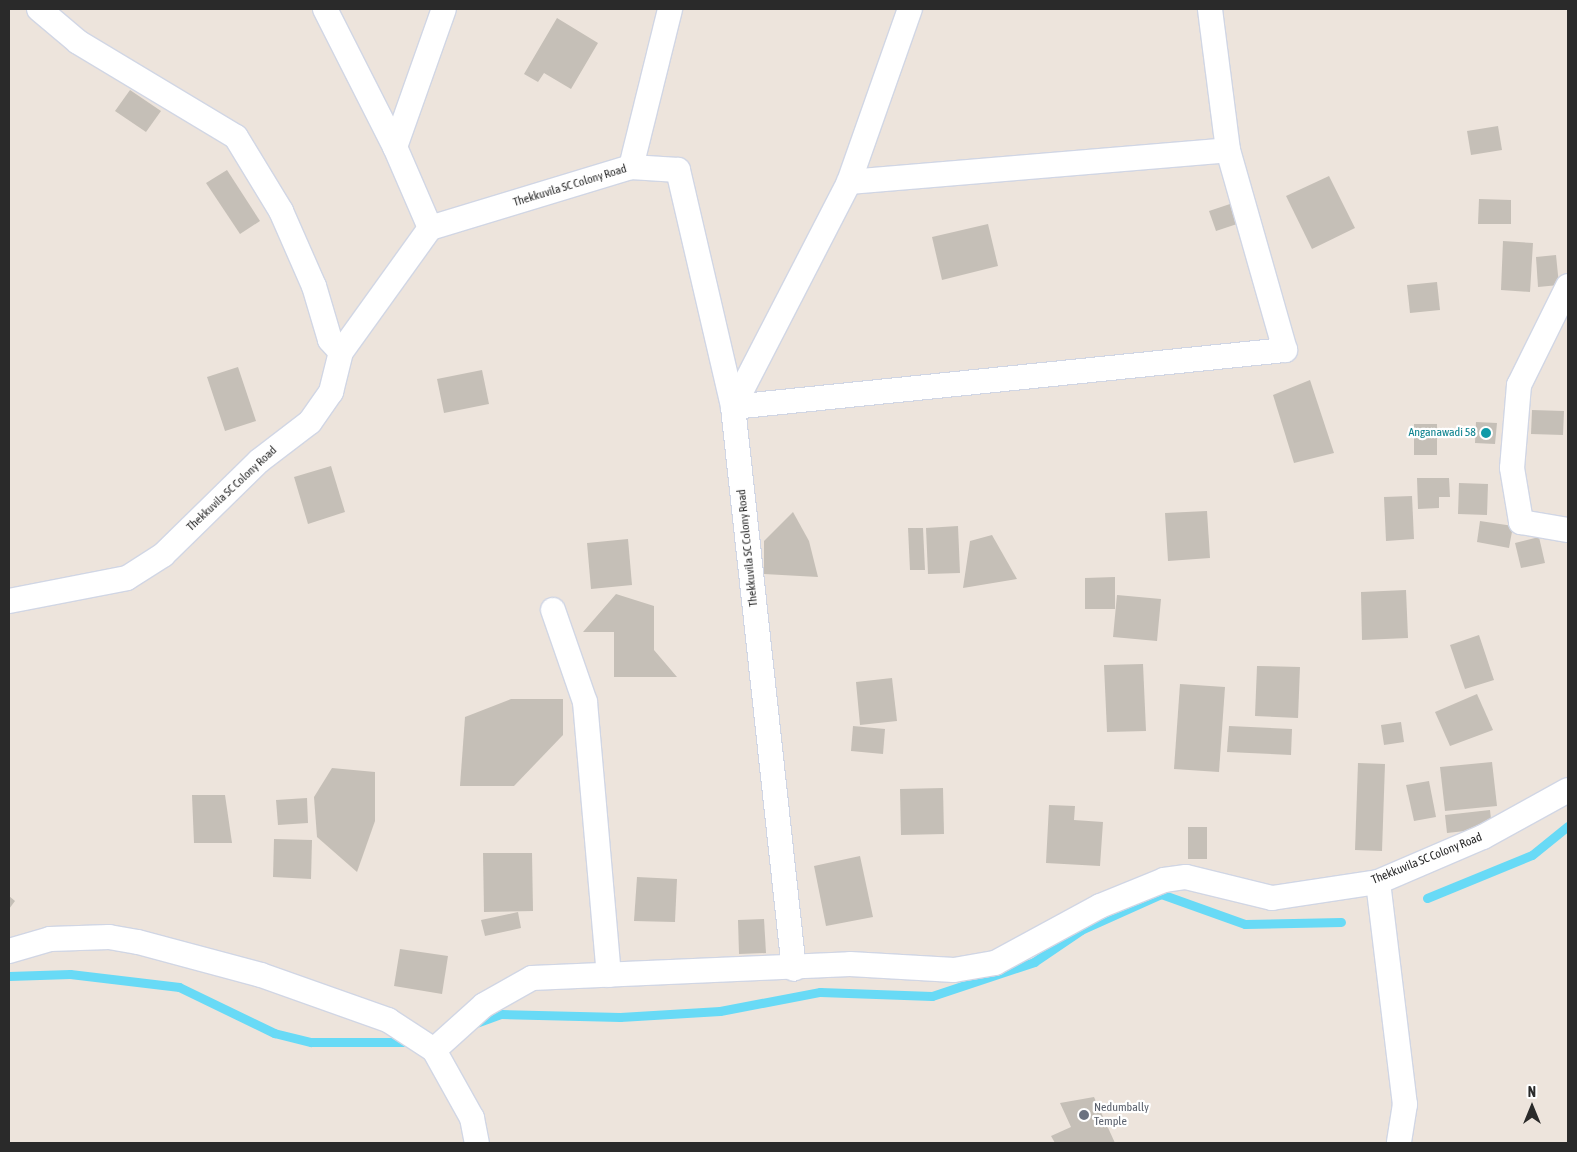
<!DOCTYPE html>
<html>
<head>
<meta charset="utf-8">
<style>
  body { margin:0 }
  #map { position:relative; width:1577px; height:1152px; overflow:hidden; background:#ede4dc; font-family:"Asap Condensed",sans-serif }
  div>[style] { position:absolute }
  .stream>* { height:9px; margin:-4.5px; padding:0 4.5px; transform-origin:4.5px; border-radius:4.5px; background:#68daf6 }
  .building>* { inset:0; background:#c5bfb7 }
  .roads { filter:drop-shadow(1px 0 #d1d6e4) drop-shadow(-1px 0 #d1d6e4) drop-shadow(0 1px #d1d6e4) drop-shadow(0 -1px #d1d6e4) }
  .street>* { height:24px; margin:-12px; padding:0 12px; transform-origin:12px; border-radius:12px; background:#fff }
  .dots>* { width:14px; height:14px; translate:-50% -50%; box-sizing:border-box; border:2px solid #fff; border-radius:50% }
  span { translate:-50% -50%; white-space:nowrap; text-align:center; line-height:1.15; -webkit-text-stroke:4.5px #fff; paint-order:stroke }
  .street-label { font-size:12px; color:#2a2a2a }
  .culture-label { font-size:12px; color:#0d838f }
  .right { translate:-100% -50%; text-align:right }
  .worship-label { font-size:12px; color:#5b616d }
  .left { translate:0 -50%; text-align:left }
  .frame { position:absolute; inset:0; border:10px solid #2a2a2a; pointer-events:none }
  .north { position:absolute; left:1507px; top:1082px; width:50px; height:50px; -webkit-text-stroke:4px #fff; paint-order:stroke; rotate:0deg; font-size:14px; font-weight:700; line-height:20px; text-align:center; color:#2a2a2a }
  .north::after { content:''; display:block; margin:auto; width:18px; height:22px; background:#2a2a2a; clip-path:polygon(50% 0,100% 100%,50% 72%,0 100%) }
</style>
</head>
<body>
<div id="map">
  <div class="stream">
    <div style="left:1427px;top:898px;width:113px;rotate:-22.3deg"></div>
    <div style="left:1532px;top:855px;width:46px;rotate:-38.9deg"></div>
    <div style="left:9px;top:976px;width:61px;rotate:-1.9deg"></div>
    <div style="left:70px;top:974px;width:110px;rotate:6.8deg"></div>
    <div style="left:179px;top:987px;width:106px;rotate:25.8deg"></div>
    <div style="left:274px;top:1033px;width:38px;rotate:14deg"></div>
    <div style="left:311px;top:1042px;width:101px"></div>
    <div style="left:476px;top:1023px;width:27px;rotate:-20deg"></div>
    <div style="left:501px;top:1014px;width:119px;rotate:1.4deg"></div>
    <div style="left:620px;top:1017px;width:100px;rotate:-3.4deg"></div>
    <div style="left:720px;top:1011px;width:102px;rotate:-10.8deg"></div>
    <div style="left:820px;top:992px;width:112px;rotate:2deg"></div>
    <div style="left:932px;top:996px;width:108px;rotate:-18.4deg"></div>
    <div style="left:1034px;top:962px;width:57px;rotate:-34.2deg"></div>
    <div style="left:1081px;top:930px;width:88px;rotate:-24.2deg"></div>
    <div style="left:1161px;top:894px;width:89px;rotate:19.7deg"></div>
    <div style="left:1245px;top:924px;width:96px;rotate:-1.2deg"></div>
  </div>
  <div class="building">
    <div style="clip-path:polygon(557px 18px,598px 43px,571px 89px,544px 73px,538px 82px,524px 74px)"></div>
    <div style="clip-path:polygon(130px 90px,161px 111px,146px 132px,115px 111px)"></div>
    <div style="clip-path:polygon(1498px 126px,1502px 150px,1471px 155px,1467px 131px)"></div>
    <div style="clip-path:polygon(227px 170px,260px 221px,240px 234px,206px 183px)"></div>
    <div style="clip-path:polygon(1329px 176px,1355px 228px,1312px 249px,1286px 196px)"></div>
    <div style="clip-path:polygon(1479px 199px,1511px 200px,1511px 224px,1478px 224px)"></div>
    <div style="clip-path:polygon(1233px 203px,1240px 223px,1216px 231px,1209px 211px)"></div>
    <div style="clip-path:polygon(988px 224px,998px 266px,942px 280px,932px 237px)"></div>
    <div style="clip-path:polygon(1503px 241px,1533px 243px,1530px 292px,1501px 290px)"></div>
    <div style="clip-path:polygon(1556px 255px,1559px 285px,1538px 287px,1536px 257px)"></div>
    <div style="clip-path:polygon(1437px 282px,1440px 310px,1410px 313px,1407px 285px)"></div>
    <div style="clip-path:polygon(238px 367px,256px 421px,225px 431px,207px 377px)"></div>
    <div style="clip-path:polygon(482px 370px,489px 404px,444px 413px,437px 379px)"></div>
    <div style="clip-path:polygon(1310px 380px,1334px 453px,1294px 463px,1273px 395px)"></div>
    <div style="clip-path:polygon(1532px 410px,1564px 411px,1563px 435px,1531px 434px)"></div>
    <div style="clip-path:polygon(1476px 422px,1497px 423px,1495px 444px,1475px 443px)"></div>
    <div style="clip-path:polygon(1414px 424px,1437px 424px,1437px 455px,1414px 455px)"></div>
    <div style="clip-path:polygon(331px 466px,345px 512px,308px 524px,294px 477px)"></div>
    <div style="clip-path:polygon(1417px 478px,1449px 478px,1450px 497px,1439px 497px,1439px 508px,1418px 509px)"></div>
    <div style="clip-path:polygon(1459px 483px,1488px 484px,1487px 515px,1458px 514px)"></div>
    <div style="clip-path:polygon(1412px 496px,1414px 539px,1386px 541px,1384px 497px)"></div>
    <div style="clip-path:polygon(1207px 511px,1210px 558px,1168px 561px,1165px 513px)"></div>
    <div style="clip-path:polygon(793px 512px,809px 541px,818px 577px,764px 574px,764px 541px)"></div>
    <div style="clip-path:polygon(1480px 521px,1513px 526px,1509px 548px,1477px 542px)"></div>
    <div style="clip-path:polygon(958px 526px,960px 573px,928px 574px,926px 528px)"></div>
    <div style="clip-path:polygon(908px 528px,923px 528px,925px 570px,910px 570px)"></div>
    <div style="clip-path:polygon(992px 535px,1017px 579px,963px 588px,970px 541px)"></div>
    <div style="clip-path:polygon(1539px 537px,1545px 563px,1521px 568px,1515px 543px)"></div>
    <div style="clip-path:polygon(628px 539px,632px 585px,591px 589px,587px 543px)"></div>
    <div style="clip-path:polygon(1115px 577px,1115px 609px,1085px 609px,1085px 578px)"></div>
    <div style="clip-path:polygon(1406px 590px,1408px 638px,1362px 640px,1361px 592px)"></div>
    <div style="clip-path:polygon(616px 594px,654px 606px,654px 650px,677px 677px,614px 677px,614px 632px,583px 632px)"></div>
    <div style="clip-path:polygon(1117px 595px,1161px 599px,1157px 641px,1113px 637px)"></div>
    <div style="clip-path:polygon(1479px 635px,1494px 680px,1465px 689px,1450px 645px)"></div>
    <div style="clip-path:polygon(1143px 664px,1146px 731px,1107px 732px,1104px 665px)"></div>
    <div style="clip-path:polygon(1257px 666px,1300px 667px,1298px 718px,1255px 716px)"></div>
    <div style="clip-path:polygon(892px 678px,897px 721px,860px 725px,856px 682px)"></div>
    <div style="clip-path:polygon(1180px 684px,1225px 687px,1219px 772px,1174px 769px)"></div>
    <div style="clip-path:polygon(1477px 694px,1493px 730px,1450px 746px,1435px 712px)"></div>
    <div style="clip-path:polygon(511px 699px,563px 699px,563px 735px,514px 786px,460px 786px,465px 717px)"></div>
    <div style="clip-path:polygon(1401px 722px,1404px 742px,1384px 745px,1381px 725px)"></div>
    <div style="clip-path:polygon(853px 726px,885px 729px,883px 754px,851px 751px)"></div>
    <div style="clip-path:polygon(1229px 726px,1292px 729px,1291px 755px,1227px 752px)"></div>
    <div style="clip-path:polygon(1492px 762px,1497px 806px,1445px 811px,1440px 767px)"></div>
    <div style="clip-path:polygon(1358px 763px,1385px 764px,1382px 851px,1355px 850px)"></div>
    <div style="clip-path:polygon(332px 768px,375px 772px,375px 821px,357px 872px,317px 837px,314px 797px)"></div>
    <div style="clip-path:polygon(1429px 781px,1436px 817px,1414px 821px,1406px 785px)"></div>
    <div style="clip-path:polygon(943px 788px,944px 834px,901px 835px,900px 789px)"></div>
    <div style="clip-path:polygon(192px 795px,225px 795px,232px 843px,194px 843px)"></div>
    <div style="clip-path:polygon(307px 798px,308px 823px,278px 825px,276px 800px)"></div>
    <div style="clip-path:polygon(1049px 805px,1075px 806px,1074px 820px,1103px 822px,1100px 866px,1046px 863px)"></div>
    <div style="clip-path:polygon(1490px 810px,1492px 828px,1447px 833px,1445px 815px)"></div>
    <div style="clip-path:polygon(1188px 827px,1207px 827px,1207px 859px,1188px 859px)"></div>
    <div style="clip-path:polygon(274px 839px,312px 840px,311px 879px,273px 877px)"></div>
    <div style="clip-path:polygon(483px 853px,532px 853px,533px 911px,484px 912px)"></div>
    <div style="clip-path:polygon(860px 856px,873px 917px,826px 926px,814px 866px)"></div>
    <div style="clip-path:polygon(637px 877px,677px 879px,675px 922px,634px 921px)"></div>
    <div style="clip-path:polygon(9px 896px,15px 901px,9px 909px)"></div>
    <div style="clip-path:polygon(518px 912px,521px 928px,485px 936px,481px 920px)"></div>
    <div style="clip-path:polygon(764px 919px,766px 953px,739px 954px,738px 920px)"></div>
    <div style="clip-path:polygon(400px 949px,448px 956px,442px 994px,394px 986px)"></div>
    <div style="clip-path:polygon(1094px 1097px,1115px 1143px,1055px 1143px,1051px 1136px,1071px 1127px,1060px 1103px)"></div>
  </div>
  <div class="roads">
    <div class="street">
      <div style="left:39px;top:9px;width:51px;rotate:40.2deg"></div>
      <div style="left:78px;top:42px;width:184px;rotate:31deg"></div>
      <div style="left:236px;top:137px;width:87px;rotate:58.7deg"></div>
      <div style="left:281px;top:211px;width:82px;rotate:66.3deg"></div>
      <div style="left:314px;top:286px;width:56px;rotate:73.5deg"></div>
      <div style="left:330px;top:340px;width:16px;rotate:47deg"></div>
      <div style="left:325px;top:9px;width:155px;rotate:63.1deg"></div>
      <div style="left:395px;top:147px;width:88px;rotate:66.6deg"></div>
      <div style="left:395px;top:147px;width:146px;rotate:-70.5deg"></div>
      <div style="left:631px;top:167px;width:163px;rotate:-76.1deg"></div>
      <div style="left:849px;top:182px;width:380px;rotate:-4.8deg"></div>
      <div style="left:1568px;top:286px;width:110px;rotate:116.3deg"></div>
      <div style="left:1519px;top:385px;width:83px;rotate:94.8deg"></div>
      <div style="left:1512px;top:468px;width:55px;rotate:80.5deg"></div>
      <div style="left:1521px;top:522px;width:48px;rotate:9.7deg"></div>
      <div style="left:733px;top:407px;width:555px;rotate:-5.9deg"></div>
      <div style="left:1285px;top:350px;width:208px;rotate:-105.9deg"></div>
      <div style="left:1228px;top:150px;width:142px;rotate:-97.3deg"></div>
      <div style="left:733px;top:407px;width:253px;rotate:-62.7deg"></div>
      <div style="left:849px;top:182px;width:183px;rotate:-70.6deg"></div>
      <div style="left:9px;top:601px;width:120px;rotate:-11deg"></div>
      <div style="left:127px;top:578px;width:43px;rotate:-32.6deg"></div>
      <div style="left:163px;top:555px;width:134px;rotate:-44.4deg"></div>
      <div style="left:259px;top:461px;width:64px;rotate:-37.4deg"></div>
      <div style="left:310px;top:422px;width:37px;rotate:-55deg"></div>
      <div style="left:331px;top:392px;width:41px;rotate:-76deg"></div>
      <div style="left:341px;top:352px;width:153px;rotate:-54.3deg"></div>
      <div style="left:430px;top:228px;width:210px;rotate:-16.9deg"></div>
      <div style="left:631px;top:167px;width:47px;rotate:3.7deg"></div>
      <div style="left:678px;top:170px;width:243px;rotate:76.9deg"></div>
      <div style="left:733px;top:407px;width:565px;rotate:83.81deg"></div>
      <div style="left:553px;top:610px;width:97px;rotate:70.8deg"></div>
      <div style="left:585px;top:702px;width:274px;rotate:85deg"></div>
      <div style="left:1378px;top:882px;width:224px;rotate:83.1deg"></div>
      <div style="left:1405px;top:1104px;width:39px;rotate:99deg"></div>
      <div style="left:9px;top:951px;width:43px;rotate:-16.3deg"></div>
      <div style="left:50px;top:939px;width:59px;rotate:-1.9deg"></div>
      <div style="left:109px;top:937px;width:29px;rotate:10deg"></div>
      <div style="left:138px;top:942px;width:127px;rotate:15deg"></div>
      <div style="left:261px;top:975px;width:135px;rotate:19.5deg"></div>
      <div style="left:388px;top:1020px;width:55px;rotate:33.1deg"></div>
      <div style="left:434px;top:1050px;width:67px;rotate:-42deg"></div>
      <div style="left:484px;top:1005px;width:55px;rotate:-29.4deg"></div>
      <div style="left:532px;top:978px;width:318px;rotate:-2.5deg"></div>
      <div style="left:850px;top:964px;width:104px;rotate:3.3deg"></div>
      <div style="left:954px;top:970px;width:42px;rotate:-9.7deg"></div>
      <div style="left:995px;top:963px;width:119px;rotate:-28.5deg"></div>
      <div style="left:1100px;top:906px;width:69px;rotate:-22.1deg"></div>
      <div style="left:1164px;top:880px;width:22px;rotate:-8deg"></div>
      <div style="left:1186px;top:877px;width:89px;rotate:13.7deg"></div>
      <div style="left:1272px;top:898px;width:107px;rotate:-8.6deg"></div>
      <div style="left:1378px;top:882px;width:114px;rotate:-23.2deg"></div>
      <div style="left:1483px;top:837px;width:97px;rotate:-28.9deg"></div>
      <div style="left:434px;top:1050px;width:78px;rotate:60.8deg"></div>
      <div style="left:472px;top:1118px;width:25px;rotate:79deg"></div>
    </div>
  </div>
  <div class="dots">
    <div style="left:1486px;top:433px;background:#0f9aa8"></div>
    <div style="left:1084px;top:1115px;background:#6b7280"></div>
  </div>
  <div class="street-label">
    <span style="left:570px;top:186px;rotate:-17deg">Thekkuvila SC Colony Road</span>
    <span style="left:232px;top:489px;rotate:-43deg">Thekkuvila SC Colony Road</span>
    <span style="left:748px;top:548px;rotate:-96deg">Thekkuvila SC Colony Road</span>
    <span style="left:1427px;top:859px;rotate:-22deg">Thekkuvila SC Colony Road</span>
  </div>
  <div class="culture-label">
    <span class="right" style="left:1476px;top:433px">Anganawadi 58</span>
  </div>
  <div class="worship-label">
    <span class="left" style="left:1094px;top:1115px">Nedumbally<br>Temple</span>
  </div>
  <div class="frame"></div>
  <div class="north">N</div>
</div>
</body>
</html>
